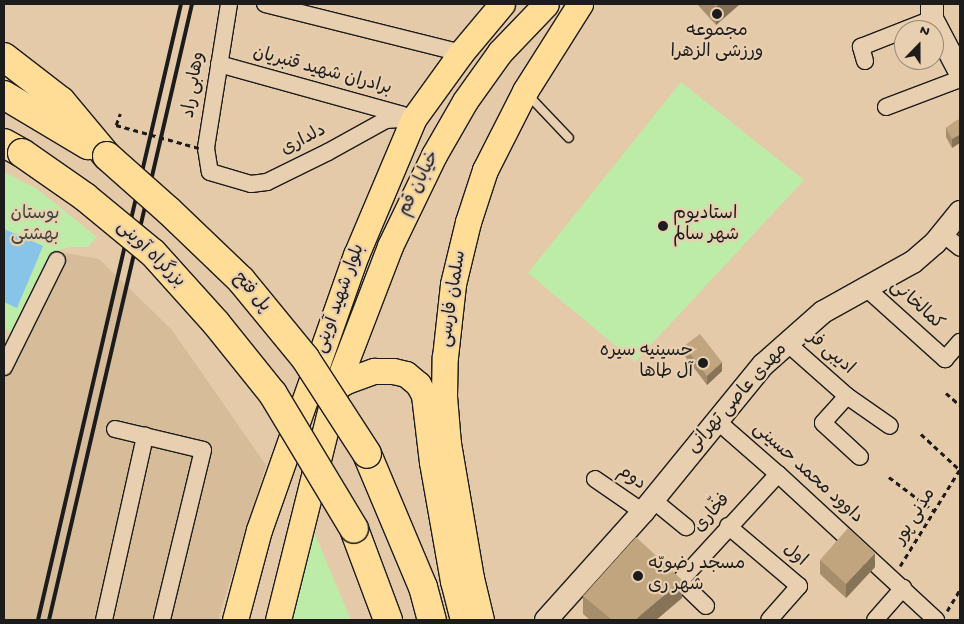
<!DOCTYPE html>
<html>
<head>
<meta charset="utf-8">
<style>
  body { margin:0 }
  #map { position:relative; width:964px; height:624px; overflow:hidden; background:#e5caa9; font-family:"Gochi Hand","Playpen Sans Arabic",sans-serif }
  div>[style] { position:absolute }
  .built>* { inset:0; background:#d6bc99 }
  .green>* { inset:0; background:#bdeba8 }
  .water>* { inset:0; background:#88c4e7 }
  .path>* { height:2.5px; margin-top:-1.25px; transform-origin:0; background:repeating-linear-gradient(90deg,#1c1c1c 0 5px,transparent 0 9px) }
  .roads { filter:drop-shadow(1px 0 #1c1c1c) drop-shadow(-1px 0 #1c1c1c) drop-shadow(0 1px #1c1c1c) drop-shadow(0 -1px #1c1c1c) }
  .lane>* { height:8px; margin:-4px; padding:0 4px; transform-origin:4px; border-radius:4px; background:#e8cfb0 }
  .street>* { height:16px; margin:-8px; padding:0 8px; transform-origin:8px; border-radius:8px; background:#e8cfb0 }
  .secondary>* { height:22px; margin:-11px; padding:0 11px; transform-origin:11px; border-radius:11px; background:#e8cfb0 }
  .primary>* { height:25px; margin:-12.5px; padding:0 12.5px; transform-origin:12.5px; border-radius:12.5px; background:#ffdd96 }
  .highway>* { height:28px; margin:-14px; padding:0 14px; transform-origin:14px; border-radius:14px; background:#ffdd96 }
  .rail>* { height:4px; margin:-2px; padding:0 2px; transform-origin:2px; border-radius:2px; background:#1c1c1c }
  .path-bridge>* { height:2.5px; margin-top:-1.25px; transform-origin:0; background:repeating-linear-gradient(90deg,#1c1c1c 0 5px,transparent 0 9px) }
  .bridges { filter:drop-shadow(1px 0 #1c1c1c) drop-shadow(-1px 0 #1c1c1c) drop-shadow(0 1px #1c1c1c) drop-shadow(0 -1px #1c1c1c) }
  .highway-bridge>* { height:28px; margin:-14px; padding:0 14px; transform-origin:14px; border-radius:14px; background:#ffdd96 }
  .wall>* { inset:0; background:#a68e6c }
  .shaded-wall>* { inset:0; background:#877458 }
  .building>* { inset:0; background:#c1a57e }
  .dots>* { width:14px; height:14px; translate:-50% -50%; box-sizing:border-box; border:2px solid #e8cfb0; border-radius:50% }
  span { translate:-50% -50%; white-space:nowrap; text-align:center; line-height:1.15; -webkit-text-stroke:4.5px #e8cfb0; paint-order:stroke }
  .poi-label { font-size:18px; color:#1c1c1c }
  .left { translate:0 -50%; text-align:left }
  .right { translate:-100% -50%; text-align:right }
  .street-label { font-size:18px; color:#1c1c1c }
  .park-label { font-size:18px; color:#3c4538 }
  .frame { position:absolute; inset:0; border:5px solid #1c1c1c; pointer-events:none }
  .north { position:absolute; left:894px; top:20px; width:50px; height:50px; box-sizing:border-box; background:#e8cfb0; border:1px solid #968775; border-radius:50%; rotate:22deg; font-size:14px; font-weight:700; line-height:20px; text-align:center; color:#1c1c1c }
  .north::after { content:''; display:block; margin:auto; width:18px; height:22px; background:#1c1c1c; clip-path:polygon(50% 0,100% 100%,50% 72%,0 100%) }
</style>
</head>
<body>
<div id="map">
  <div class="built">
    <div style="clip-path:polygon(66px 253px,99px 259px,172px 330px,266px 465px,218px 620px,4px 620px,4px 378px)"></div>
  </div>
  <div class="green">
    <div style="clip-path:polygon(681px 82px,804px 180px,635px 362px,528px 273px)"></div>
    <div style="clip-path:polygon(4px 172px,37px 189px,97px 237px,88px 247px,70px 247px,53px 252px,13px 333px,4px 329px)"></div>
    <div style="clip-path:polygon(309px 520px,351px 620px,287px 620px)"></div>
  </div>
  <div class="water">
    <div style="clip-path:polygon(4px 229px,43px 246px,17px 308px,4px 302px)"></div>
  </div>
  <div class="path">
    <div style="left:116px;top:125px;width:12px;rotate:-70deg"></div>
    <div style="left:946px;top:393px;width:18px;rotate:41deg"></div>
    <div style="left:921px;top:434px;width:53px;rotate:42.7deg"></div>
    <div style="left:889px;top:477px;width:56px;rotate:37.1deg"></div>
    <div style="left:900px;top:566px;width:114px;rotate:-58.3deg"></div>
    <div style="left:947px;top:611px;width:26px;rotate:-59deg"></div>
  </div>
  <div class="roads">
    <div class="lane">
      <div style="left:528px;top:95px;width:59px;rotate:46.4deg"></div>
    </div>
    <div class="street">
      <div style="left:229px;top:4px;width:146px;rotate:99.1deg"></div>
      <div style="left:206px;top:148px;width:24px;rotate:81deg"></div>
      <div style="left:210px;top:172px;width:43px;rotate:16.3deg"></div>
      <div style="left:251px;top:184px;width:16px;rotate:-7deg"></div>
      <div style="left:267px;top:182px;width:68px;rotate:-26.2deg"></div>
      <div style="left:328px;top:152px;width:66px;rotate:-28.9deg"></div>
      <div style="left:386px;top:120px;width:28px;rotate:-4deg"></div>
      <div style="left:265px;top:4px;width:202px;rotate:14deg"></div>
      <div style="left:865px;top:61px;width:15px;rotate:-106deg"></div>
      <div style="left:861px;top:47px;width:76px;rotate:-21.5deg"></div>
      <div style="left:219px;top:64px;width:191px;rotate:15.5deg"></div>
      <div style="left:886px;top:107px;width:79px;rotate:-20.7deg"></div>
      <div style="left:943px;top:234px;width:22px;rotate:39deg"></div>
      <div style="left:865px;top:287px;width:108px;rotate:42deg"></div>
      <div style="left:945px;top:359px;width:23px;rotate:-49deg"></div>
      <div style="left:787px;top:343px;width:80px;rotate:41.5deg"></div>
      <div style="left:847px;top:396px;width:36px;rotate:132deg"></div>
      <div style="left:823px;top:423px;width:50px;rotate:42.6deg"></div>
      <div style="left:4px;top:367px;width:119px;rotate:-63.6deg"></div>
      <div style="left:847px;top:396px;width:52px;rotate:34.9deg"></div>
      <div style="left:716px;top:420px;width:82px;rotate:41.1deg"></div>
      <div style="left:778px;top:474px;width:215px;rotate:42.7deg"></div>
      <div style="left:115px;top:429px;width:90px;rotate:13.4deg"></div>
      <div style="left:203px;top:450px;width:175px;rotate:103.6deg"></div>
      <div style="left:595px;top:479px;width:58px;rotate:34.5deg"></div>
      <div style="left:653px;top:500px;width:43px;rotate:39.3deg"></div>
      <div style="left:728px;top:526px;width:93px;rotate:40.2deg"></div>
      <div style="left:799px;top:586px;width:45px;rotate:131.4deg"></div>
      <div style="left:706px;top:606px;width:36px;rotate:-136deg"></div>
      <div style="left:680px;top:581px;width:145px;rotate:-47.5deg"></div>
      <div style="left:104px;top:620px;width:189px;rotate:-77.4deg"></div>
      <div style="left:875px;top:620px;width:43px;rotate:-48.8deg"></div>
    </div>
    <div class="secondary">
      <div style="left:932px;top:4px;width:15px;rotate:90deg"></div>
      <div style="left:932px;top:19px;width:60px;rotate:62.2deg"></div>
      <div style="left:546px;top:620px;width:145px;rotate:-48.1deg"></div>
      <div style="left:643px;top:512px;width:190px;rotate:-50.8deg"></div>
      <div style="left:763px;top:365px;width:80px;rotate:-41.5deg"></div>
      <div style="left:823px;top:312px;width:103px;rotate:-29.1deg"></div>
      <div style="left:913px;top:262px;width:29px;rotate:-41deg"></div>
      <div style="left:935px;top:243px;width:40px;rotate:-51deg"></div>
    </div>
    <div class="primary">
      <div style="left:336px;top:387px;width:12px;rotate:-31deg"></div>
      <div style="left:346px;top:381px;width:30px;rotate:-20deg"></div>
      <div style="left:374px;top:371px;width:19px"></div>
      <div style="left:393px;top:371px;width:13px;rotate:13deg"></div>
      <div style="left:406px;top:374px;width:16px;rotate:40deg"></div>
      <div style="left:418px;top:384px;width:13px;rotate:61deg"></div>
      <div style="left:424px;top:395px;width:67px;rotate:83.2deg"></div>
      <div style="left:432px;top:462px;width:121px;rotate:80deg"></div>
      <div style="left:453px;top:581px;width:40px;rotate:75.6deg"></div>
      <div style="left:235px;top:620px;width:93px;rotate:-75.1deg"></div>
      <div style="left:259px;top:530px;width:292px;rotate:-70.6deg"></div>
      <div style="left:356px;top:255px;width:149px;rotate:-67.1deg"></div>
      <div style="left:414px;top:118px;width:80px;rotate:-54.1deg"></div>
      <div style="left:461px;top:53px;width:64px;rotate:-50.1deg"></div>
      <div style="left:278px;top:620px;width:240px;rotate:-76deg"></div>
      <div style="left:336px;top:387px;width:151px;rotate:-69deg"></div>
      <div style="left:390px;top:246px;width:101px;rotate:-64.2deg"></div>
      <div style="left:434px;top:155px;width:62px;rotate:-60.1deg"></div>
      <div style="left:465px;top:101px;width:60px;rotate:-54.5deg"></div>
      <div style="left:500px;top:52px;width:66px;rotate:-46.2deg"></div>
      <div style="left:481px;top:620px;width:43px;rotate:-103.4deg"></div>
      <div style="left:471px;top:578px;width:136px;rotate:-99.7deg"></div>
      <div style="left:448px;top:444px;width:48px;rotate:-94.8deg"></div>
      <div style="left:444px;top:396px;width:39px;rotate:-89deg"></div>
      <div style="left:445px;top:357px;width:73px;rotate:-83.7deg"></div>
      <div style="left:453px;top:284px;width:64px;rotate:-76.4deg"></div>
      <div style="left:468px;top:222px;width:55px;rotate:-71.9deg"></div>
      <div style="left:485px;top:170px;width:89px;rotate:-63.1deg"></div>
      <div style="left:525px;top:91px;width:103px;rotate:-57.7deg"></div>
    </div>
    <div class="highway">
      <div style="left:4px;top:57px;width:72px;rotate:37.7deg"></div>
      <div style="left:61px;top:101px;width:72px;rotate:50.1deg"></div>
      <div style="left:4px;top:95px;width:98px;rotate:30.8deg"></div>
      <div style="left:4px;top:143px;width:21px;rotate:29deg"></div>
      <div style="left:367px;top:454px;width:144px;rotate:67.2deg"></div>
      <div style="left:423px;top:587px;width:34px;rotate:75deg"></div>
      <div style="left:354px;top:529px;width:97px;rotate:69.5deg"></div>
    </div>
  </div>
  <div class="rail">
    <div style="left:38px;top:620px;width:632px;rotate:-76.93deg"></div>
    <div style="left:49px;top:620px;width:632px;rotate:-76.93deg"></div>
  </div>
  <div class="path-bridge">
    <div style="left:116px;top:125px;width:86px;rotate:15.5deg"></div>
  </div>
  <div class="bridges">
    <div class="highway-bridge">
      <div style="left:22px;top:153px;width:77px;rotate:34.9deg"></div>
      <div style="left:85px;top:197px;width:88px;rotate:39.5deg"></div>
      <div style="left:153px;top:253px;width:94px;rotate:48deg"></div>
      <div style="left:216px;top:323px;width:91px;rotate:51.2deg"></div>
      <div style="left:273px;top:394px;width:157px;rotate:59deg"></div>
      <div style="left:107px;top:156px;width:83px;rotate:41.6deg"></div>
      <div style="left:169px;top:211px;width:100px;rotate:43.8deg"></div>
      <div style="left:241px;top:280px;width:101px;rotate:50.6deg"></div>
      <div style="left:305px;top:358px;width:114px;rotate:57.1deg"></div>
    </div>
  </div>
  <div class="wall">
    <div style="clip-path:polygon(697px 4px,740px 4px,716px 25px)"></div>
    <div style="clip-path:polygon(960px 119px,952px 148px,946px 137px,946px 128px)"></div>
    <div style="clip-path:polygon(684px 346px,722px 371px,707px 385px,684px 355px)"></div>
    <div style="clip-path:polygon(820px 560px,875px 567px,846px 598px,820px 574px)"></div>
    <div style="clip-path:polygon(583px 596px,682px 598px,656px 620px,590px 620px,583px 614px)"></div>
  </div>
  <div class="shaded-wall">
    <div style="clip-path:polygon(719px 4px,740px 4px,716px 25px,716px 7px)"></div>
    <div style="clip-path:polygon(960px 134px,960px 143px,952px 148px,952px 139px)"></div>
    <div style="clip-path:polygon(722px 362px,722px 371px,707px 385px,707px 376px)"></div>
    <div style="clip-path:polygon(875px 553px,875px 567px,846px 598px,846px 584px)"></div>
    <div style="clip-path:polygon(682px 580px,682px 598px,656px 620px,635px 620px)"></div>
  </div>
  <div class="building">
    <div style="clip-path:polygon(713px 4px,719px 4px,716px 7px)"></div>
    <div style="clip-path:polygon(960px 119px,960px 134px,952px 139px,946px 128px,955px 121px)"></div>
    <div style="clip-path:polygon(700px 334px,722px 362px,707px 376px,684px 346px)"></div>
    <div style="clip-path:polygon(848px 528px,875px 553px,846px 584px,820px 560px)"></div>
    <div style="clip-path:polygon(636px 537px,682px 580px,635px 620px,612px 620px,583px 596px)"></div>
  </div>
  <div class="dots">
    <div style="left:717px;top:14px;background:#1c1c1c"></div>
    <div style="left:663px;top:226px;background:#1c1c1c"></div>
    <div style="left:703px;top:363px;background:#1c1c1c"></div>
    <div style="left:638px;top:576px;background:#1c1c1c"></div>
  </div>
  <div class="poi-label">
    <span style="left:717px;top:43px">مجموعه<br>ورزشی الزهرا</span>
    <span class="left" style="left:673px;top:226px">استادیوم<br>شهر سالم</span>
    <span class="right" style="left:693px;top:363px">حسینیه سیره<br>آل طاها</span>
    <span class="left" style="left:648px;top:576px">مسجد رضویّه<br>شهر ری</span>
  </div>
  <div class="street-label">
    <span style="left:322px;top:72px;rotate:15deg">برادران شهید قنبریان</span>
    <span style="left:195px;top:85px;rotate:-81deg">وهابی راد</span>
    <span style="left:304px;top:141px;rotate:-27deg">دلداری</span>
    <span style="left:420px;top:184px;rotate:-63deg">خیابان قم</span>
    <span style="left:150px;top:255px;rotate:44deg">بزرگراه آوینی</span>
    <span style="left:251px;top:293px;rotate:49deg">پل فتح</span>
    <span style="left:341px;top:299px;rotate:-70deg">بلوار شهید آوینی</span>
    <span style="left:454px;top:299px;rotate:-81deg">سلمان فارسی</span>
    <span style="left:916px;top:306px;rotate:42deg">کمالخانی</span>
    <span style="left:830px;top:354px;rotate:41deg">ادیبی فر</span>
    <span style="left:738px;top:399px;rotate:-48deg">مهدی عاصی تهرانی</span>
    <span style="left:807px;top:474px;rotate:42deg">داوود محمد حسینی</span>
    <span style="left:631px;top:479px;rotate:35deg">دوم</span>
    <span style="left:713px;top:514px;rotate:-48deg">فخّاری</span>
    <span style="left:916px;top:517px;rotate:-58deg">مدنی پور</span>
    <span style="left:794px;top:556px;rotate:40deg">اول</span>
  </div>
  <div class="park-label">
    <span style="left:35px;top:226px">بوستان<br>بهشتی</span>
  </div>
  <div class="frame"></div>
  <div class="north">N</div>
</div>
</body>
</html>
